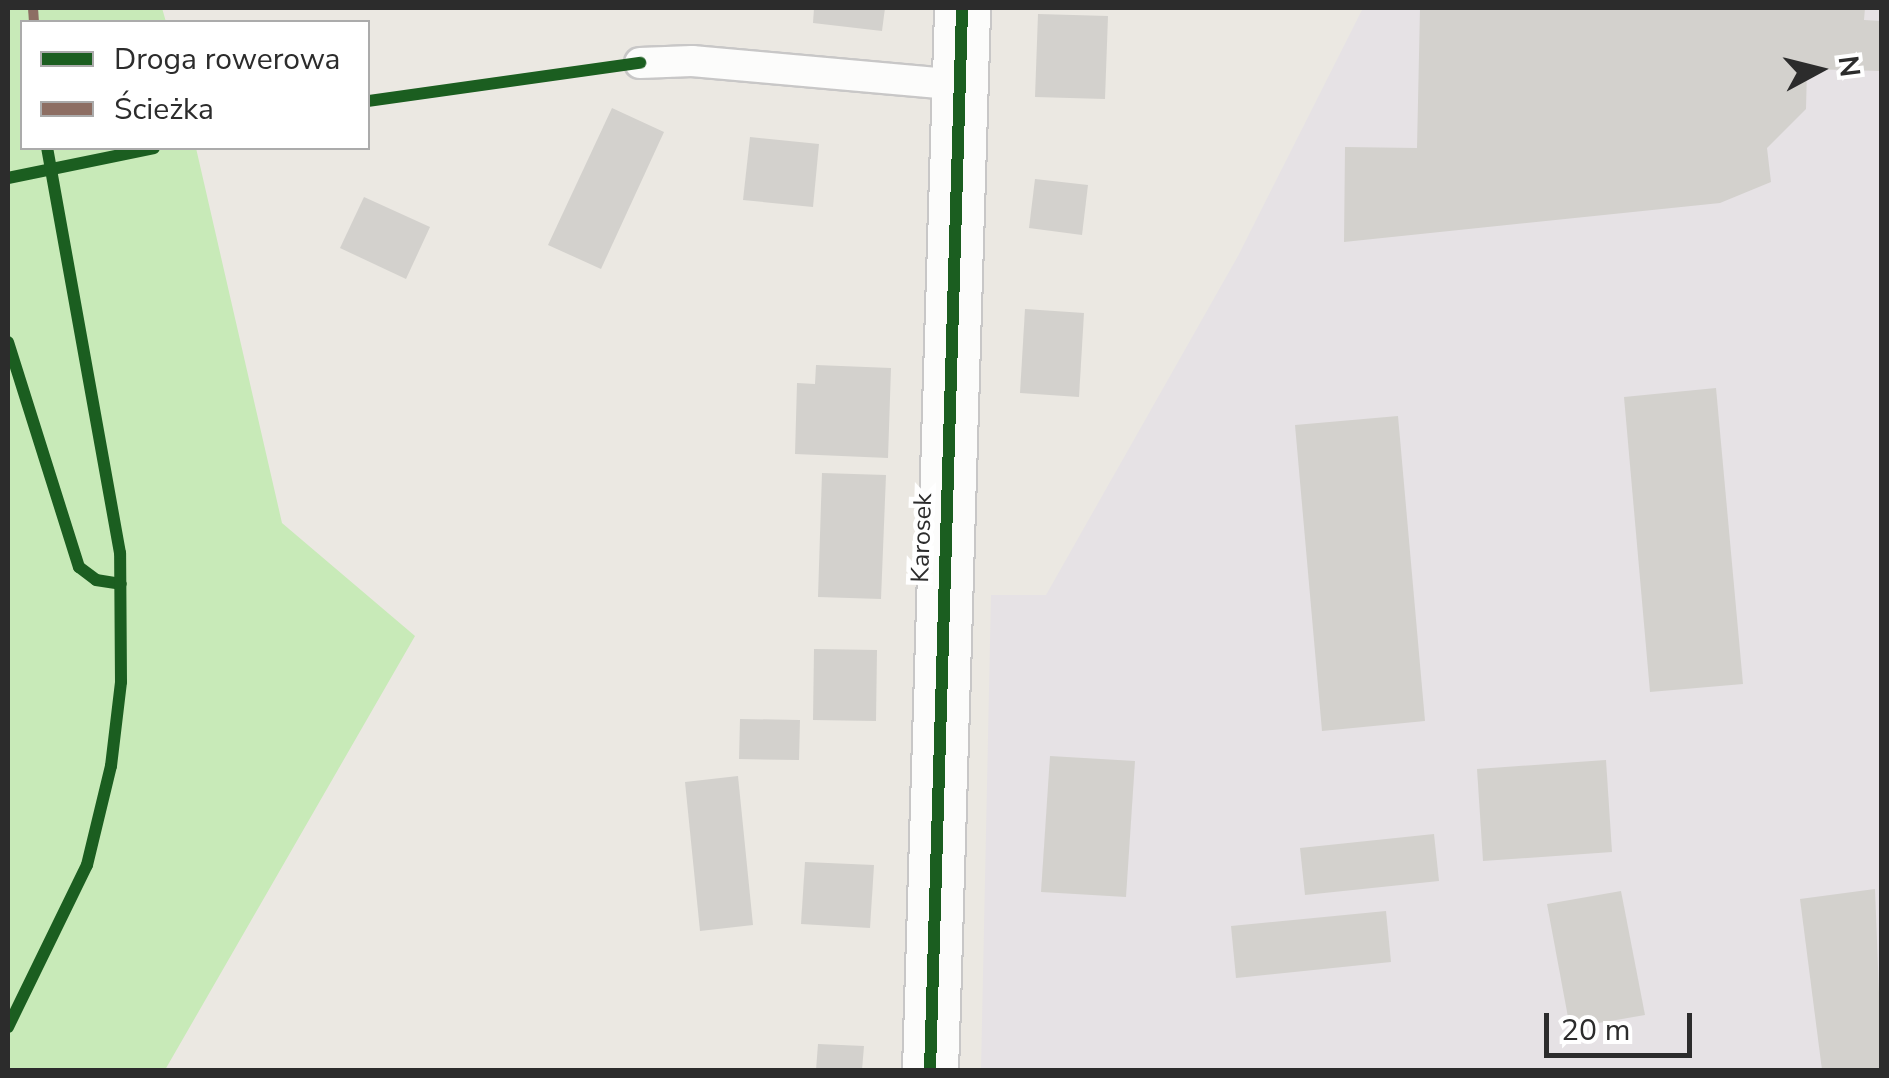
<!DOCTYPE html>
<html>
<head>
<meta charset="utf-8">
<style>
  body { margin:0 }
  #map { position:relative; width:1889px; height:1078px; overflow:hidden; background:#ebe8e2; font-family:"Nunito Sans",sans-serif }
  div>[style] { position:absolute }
  .industrial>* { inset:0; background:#e6e2e5 }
  .green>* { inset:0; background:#c8eab8 }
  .building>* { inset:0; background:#d3d1cd }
  .roads { filter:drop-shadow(2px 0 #c8c7c7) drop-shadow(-2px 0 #c8c7c7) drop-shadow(0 2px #c8c7c7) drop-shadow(0 -2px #c8c7c7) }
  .lane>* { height:30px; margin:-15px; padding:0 15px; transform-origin:15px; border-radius:15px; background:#fcfcfb }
  .secondary>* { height:55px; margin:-27.5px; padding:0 27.5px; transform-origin:27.5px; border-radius:27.5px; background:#fcfcfb }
  .quiet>* { height:10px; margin-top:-5px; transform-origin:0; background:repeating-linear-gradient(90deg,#8d6e63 0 20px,transparent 0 30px) }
  .cycleway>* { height:12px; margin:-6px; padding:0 6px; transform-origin:6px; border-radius:6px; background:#1b5e20 }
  span { translate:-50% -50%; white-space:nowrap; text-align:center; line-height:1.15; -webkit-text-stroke:9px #fff; paint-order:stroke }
  .street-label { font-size:25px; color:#2c2c2c }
  .frame { position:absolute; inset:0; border:10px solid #2c2c2c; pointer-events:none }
  .legend { position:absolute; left:20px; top:20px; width:350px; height:130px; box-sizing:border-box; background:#fff; border:2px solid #ababab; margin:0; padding:12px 18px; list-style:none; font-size:30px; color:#2c2c2c }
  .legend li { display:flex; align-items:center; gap:20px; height:50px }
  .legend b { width:50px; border:2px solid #ababab }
  .north { position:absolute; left:1769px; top:20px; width:100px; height:100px; -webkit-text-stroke:8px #fff; paint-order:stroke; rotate:83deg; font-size:28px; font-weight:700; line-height:40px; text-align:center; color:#2c2c2c }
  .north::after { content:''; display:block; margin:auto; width:35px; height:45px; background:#2c2c2c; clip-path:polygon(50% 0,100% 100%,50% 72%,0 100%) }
  .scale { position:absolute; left:1544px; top:1013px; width:148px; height:45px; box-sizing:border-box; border:5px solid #2c2c2c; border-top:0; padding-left:12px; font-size:30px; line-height:35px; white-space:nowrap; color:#2c2c2c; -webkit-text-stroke:8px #fff; paint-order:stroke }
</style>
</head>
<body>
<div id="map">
  <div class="industrial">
    <div style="clip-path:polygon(1363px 8px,1881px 8px,1881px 1070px,981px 1070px,991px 595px,1046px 595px,1238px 256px)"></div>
  </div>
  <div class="green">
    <div style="clip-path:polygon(8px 8px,162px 8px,166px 22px,22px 22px,22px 148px,196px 148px,282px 523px,415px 636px,165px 1070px,8px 1070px)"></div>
  </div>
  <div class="building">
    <div style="clip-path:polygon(814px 8px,885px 8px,882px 31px,813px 23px)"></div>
    <div style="clip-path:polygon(1420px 8px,1865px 8px,1864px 20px,1882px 21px,1882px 71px,1807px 69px,1806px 109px,1767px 148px,1771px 182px,1720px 203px,1344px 242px,1345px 147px,1417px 148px)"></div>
    <div style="clip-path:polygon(1038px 14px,1108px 16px,1105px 99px,1035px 97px)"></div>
    <div style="clip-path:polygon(612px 108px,664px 132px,601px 269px,548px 245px)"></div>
    <div style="clip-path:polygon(750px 137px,819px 144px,813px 207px,743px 200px)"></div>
    <div style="clip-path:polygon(1035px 179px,1088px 185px,1082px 235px,1029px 228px)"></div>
    <div style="clip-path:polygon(364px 197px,430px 227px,406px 279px,340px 248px)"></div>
    <div style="clip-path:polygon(1025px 309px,1084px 313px,1079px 397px,1020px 393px)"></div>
    <div style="clip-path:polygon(816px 365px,891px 368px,888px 458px,795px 454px,797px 383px,815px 384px)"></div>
    <div style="clip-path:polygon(1716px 388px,1743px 684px,1650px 692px,1624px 397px)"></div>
    <div style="clip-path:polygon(1398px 416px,1425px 721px,1322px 731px,1295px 425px)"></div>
    <div style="clip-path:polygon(822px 473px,886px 475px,881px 599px,818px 597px)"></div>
    <div style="clip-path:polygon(814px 649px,877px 650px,876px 721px,813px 720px)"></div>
    <div style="clip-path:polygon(740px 719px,800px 720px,799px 760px,739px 759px)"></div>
    <div style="clip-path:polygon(1050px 756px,1135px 761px,1126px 897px,1041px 892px)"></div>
    <div style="clip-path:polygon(1606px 760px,1612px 852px,1483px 861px,1477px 769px)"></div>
    <div style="clip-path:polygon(738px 776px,753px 925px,700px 931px,685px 782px)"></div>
    <div style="clip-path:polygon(1434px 834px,1439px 881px,1305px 895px,1300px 848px)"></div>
    <div style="clip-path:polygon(805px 862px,874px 865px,870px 928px,801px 924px)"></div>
    <div style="clip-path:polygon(1875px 889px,1882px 1070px,1822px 1070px,1800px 899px)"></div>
    <div style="clip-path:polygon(1621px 891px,1645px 1015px,1570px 1028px,1547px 904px)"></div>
    <div style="clip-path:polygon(1386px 911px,1391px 962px,1236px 978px,1231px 926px)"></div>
    <div style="clip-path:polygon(818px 1044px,864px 1046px,862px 1070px,816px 1070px)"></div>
  </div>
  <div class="roads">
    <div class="lane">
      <div style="left:640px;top:63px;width:52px;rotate:-2.2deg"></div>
      <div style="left:692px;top:61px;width:268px;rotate:5.1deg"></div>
    </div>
    <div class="secondary">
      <div style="left:930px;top:1070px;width:1062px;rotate:-88.27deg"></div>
    </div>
  </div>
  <div class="quiet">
    <div style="left:33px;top:8px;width:14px;rotate:86deg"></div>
  </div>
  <div class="cycleway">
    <div style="left:368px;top:101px;width:275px;rotate:-8deg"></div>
    <div style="left:8px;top:178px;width:149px;rotate:-11.6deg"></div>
    <div style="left:8px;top:342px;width:236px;rotate:72.5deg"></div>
    <div style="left:79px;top:567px;width:21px;rotate:37deg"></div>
    <div style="left:96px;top:580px;width:25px;rotate:9deg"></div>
    <div style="left:8px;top:1027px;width:180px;rotate:-64deg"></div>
    <div style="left:87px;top:865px;width:102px;rotate:-76.4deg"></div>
    <div style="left:111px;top:766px;width:85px;rotate:-83.2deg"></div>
    <div style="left:121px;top:682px;width:129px;rotate:-90.4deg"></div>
    <div style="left:120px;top:553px;width:412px;rotate:-100.2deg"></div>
    <div style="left:930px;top:1070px;width:1062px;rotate:-88.27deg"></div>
  </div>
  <div class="street-label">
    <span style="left:922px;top:538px;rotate:-88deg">Karosek</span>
  </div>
  <div class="frame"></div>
  <ul class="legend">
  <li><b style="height:12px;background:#1b5e20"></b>Droga rowerowa</li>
  <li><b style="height:12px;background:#8d6e63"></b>Ścieżka</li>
  </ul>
  <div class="north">N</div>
  <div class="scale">20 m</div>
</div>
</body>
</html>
